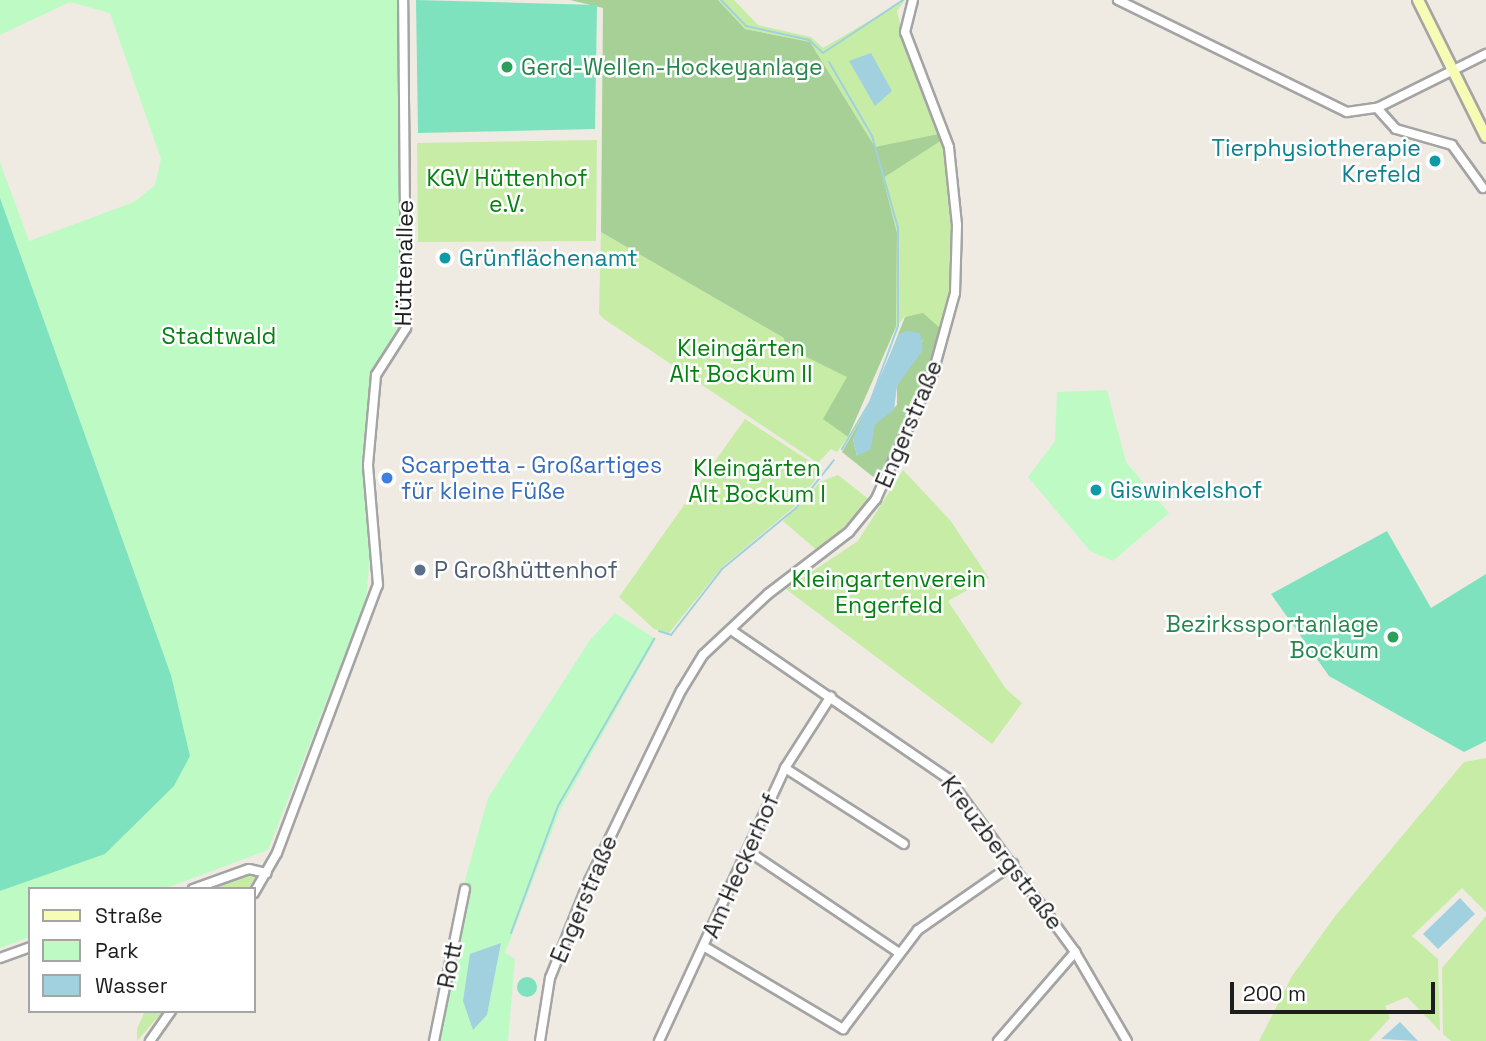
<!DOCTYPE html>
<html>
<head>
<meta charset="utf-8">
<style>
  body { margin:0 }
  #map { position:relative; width:1486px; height:1041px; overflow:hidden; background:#efebe3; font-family:"Space Grotesk",sans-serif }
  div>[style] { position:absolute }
  .grass>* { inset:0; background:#c7eca6 }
  .forest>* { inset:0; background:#a6d096 }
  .park>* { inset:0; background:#befbc4 }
  .pitch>* { inset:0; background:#7de2bd }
  .round { border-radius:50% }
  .water>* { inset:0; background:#a1d0df }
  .stream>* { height:2px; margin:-1px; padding:0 1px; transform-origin:1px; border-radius:1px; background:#a1d0df }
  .roads { filter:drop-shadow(2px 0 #a4a4a4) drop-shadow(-2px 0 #a4a4a4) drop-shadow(0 2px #a4a4a4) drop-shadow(0 -2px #a4a4a4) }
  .minor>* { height:8px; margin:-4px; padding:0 4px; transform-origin:4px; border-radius:4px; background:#fff }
  .secondary>* { height:10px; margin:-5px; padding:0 5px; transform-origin:5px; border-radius:5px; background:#f7fcb4 }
  .dots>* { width:19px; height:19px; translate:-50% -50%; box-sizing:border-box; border:4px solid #fff; border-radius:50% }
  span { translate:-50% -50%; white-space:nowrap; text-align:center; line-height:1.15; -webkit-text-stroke:5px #fff; paint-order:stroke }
  .leisure-label { font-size:23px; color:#27864d }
  .left { translate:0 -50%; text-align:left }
  .right { translate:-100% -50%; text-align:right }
  .culture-label { font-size:23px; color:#0d838f }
  .park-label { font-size:23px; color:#078013 }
  .street-label { font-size:23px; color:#1d1d1d }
  .shop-label { font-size:23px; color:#366cbe }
  .service-label { font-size:23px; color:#4e5e75 }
  .legend { position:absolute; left:28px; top:887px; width:228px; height:126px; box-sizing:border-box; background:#fff; border:2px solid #a5a5a5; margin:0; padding:9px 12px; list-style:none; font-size:21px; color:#1d1d1d }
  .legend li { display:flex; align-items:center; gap:14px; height:35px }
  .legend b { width:35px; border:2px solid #a5a5a5 }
  .scale { position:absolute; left:1230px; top:982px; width:205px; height:32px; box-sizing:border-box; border:4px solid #1d1d1d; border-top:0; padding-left:9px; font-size:21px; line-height:24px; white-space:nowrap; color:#1d1d1d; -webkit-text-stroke:5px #fff; paint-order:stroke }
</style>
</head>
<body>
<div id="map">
  <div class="grass">
    <div style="clip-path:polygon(718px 0,734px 0,758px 25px,811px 37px,823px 48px,905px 0,897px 11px,902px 32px,944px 140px,952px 180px,954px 291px,942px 330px,905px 316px,896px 327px,897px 233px,883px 178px,941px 140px,875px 147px,810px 42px,745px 29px)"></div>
    <div style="clip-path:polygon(597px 140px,596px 241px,418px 242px,417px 143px)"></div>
    <div style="clip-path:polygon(601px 232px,784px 338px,784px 346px,848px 377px,824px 419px,848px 437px,837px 452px,831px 449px,818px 463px,604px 319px,599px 314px)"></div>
    <div style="clip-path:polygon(745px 419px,823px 470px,794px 507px,722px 567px,669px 633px,654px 629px,619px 597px)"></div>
    <div style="clip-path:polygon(903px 470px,950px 520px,989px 578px,948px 601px,1006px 689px,1022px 703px,992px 744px,786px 589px,858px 541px)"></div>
    <div style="clip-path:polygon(838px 475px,870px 500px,819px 552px,783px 521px,820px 482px)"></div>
    <div style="clip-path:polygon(1486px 758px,1486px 912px,1462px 888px,1412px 936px,1438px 959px,1440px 1031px,1407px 997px,1385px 1006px,1390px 1018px,1369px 1041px,1259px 1041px,1292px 976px,1336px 915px,1464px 762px)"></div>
    <div style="clip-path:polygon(248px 871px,255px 877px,248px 889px,202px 889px)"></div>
    <div style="clip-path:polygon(1486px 916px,1486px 1041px,1451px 1041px,1443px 1034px,1442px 968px)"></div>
    <div style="clip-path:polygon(145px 1011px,163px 1011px,137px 1041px,137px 1029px)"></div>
  </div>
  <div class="forest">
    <div style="clip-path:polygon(570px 0,718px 0,745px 29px,810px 42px,875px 147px,939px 134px,942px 140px,883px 178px,897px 233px,896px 327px,848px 437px,823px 419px,847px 377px,784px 346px,784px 338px,601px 232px,603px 8px)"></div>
    <div style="clip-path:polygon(evenodd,923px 313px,942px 330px,882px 484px,842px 452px,872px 400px,905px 317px,923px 313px,924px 338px,897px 386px,897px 405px,875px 424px,857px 456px,853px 439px,924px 338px)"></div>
  </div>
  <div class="park">
    <div style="clip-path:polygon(0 0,399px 0,403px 333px,373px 371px,364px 469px,373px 519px,366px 601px,268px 850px,164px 889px,30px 889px,30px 937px,0 948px,0 891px,105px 854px,174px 786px,190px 756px,171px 675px,0 198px,0 162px,29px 241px,134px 202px,155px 185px,161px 159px,110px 13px,70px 2px,0 35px)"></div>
    <div style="clip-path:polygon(1107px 390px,1126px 462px,1169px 513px,1113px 561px,1090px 551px,1028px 477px,1055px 441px,1057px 392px)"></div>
    <div style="clip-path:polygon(evenodd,615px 613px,656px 639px,560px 810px,505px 953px,515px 959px,508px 1041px,439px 1041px,463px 924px,463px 887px,488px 798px,590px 640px,615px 613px,501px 943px,487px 1015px,473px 1030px,501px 943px)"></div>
  </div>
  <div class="pitch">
    <div style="clip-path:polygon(416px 0,597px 5px,595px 129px,418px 133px)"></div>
    <div style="clip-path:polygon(0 198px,171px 675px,190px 756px,174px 786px,105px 854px,0 891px)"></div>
    <div style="clip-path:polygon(1387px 531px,1431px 608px,1486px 574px,1486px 741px,1464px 752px,1329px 676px,1271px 594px)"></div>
    <div class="round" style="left:517px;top:977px;width:20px;height:20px"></div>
  </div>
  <div class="water">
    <div style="clip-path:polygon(871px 53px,892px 91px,875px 106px,849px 61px)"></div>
    <div style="clip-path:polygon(907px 331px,920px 333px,923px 350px,897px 386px,894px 410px,875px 424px,871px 449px,857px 456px,853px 439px,899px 334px)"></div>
    <div style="clip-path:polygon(1460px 898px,1475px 914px,1438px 949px,1423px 934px)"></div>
    <div style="clip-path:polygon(501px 943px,487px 1015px,473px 1030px,463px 1001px,470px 954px)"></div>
    <div style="clip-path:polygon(1400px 1022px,1418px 1041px,1381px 1039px)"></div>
  </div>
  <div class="stream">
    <div style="left:721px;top:0;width:36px;rotate:46deg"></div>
    <div style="left:746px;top:26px;width:65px;rotate:12.5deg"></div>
    <div style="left:809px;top:40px;width:19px;rotate:43deg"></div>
    <div style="left:823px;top:53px;width:96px;rotate:-33.5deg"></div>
    <div style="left:829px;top:62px;width:86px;rotate:59.8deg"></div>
    <div style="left:872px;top:136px;width:96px;rotate:74.2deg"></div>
    <div style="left:898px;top:228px;width:98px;rotate:90deg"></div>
    <div style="left:898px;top:326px;width:81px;rotate:110.2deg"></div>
    <div style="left:870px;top:402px;width:55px;rotate:120.8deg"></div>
    <div style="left:659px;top:631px;width:13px;rotate:18deg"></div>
    <div style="left:671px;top:635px;width:83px;rotate:-52.3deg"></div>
    <div style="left:722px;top:569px;width:96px;rotate:-39.5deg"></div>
    <div style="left:796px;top:508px;width:61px;rotate:-51.6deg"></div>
    <div style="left:511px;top:933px;width:135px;rotate:-69.7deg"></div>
    <div style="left:558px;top:806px;width:193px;rotate:-60.1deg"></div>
  </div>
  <div class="roads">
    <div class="minor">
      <div style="left:1118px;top:0;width:255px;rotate:26.1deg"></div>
      <div style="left:1347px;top:112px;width:30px;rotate:-8deg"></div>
      <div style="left:1377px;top:108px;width:122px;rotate:-26.4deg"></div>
      <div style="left:1377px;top:108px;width:28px;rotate:48deg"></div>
      <div style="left:1396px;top:129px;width:58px;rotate:15.9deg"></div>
      <div style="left:1452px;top:145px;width:53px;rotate:54.2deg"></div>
      <div style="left:734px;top:632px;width:260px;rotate:34.4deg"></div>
      <div style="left:949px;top:779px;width:214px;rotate:53.9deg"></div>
      <div style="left:1075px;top:952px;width:103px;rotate:59.7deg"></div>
      <div style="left:785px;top:768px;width:141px;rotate:32.6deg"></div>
      <div style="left:748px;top:851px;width:182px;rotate:34deg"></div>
      <div style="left:193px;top:889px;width:59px;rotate:-19.7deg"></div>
      <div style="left:249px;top:869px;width:18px;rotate:13deg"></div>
      <div style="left:254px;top:893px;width:46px;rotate:-60.1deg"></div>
      <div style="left:277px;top:853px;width:286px;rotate:-69.4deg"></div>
      <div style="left:378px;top:585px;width:120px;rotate:-94.8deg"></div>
      <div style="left:368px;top:465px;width:90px;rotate:-84.9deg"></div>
      <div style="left:376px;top:375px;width:56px;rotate:-57.4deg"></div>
      <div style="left:406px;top:328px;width:328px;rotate:-90.5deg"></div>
      <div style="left:705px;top:947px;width:161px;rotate:30.7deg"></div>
      <div style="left:843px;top:1029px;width:124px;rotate:-52.9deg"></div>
      <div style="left:918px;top:930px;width:116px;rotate:-34.8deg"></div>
      <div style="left:0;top:958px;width:32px;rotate:-20deg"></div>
      <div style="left:150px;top:1041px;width:37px;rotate:-55deg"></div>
      <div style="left:434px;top:1041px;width:155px;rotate:-78.5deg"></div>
      <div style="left:540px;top:1041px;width:64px;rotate:-81deg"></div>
      <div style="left:550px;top:978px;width:105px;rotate:-68.1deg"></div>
      <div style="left:589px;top:881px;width:211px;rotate:-64.2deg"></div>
      <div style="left:681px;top:691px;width:42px;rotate:-58.6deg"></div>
      <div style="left:703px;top:655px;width:89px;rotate:-43.2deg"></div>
      <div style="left:768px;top:594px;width:102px;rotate:-37.4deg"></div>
      <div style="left:849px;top:532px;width:43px;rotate:-50.7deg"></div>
      <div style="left:876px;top:499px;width:138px;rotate:-65.7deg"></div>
      <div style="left:933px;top:373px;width:83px;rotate:-74.6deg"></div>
      <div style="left:955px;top:293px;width:68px;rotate:-88.3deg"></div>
      <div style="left:957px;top:225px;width:78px;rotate:-95.9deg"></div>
      <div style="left:949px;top:147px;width:123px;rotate:-110.9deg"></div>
      <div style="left:905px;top:32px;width:33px;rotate:-76deg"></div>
      <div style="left:659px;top:1041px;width:301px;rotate:-65.2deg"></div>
      <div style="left:785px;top:768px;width:85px;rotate:-57.4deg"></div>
      <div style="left:998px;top:1041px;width:118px;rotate:-49.1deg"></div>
    </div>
    <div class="secondary">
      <div style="left:1418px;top:0;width:153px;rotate:63.6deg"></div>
    </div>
  </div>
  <div class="dots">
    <div style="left:507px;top:67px;background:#2e9e5b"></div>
    <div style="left:1435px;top:161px;background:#0f9aa8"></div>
    <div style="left:445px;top:258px;background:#0f9aa8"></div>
    <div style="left:387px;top:478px;background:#3f7fe0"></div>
    <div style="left:1096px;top:490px;background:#0f9aa8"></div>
    <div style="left:420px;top:570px;background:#5c6f8a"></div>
    <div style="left:1393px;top:637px;background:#2e9e5b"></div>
  </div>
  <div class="leisure-label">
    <span class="left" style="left:521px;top:67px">Gerd-Wellen-Hockeyanlage</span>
    <span class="right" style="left:1379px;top:637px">Bezirkssportanlage<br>Bockum</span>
  </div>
  <div class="culture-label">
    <span class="right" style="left:1421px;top:161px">Tierphysiotherapie<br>Krefeld</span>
    <span class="left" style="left:459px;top:258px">Grünflächenamt</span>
    <span class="left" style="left:1110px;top:490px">Giswinkelshof</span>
  </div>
  <div class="park-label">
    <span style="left:507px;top:191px">KGV Hüttenhof<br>e.V.</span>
    <span style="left:219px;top:336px">Stadtwald</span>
    <span style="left:741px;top:361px">Kleingärten<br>Alt Bockum II</span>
    <span style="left:757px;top:481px">Kleingärten<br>Alt Bockum I</span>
    <span style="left:889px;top:592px">Kleingartenverein<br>Engerfeld</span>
  </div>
  <div class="street-label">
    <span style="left:404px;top:263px;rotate:-89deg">Hüttenallee</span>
    <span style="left:909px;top:424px;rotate:-67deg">Engerstraße</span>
    <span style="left:1002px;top:853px;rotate:53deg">Kreuzbergstraße</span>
    <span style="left:741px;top:866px;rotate:-66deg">Am Heckerhof</span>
    <span style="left:584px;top:899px;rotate:-67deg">Engerstraße</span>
    <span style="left:450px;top:965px;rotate:-79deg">Rott</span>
  </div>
  <div class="shop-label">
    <span class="left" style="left:401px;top:478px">Scarpetta - Großartiges<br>für kleine Füße</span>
  </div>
  <div class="service-label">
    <span class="left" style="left:434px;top:570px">P Großhüttenhof</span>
  </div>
  <ul class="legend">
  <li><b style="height:9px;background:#f7fcb4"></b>Straße</li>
  <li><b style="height:19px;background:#befbc4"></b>Park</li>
  <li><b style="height:19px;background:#a1d0df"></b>Wasser</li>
  </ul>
  <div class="scale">200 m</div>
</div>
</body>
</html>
